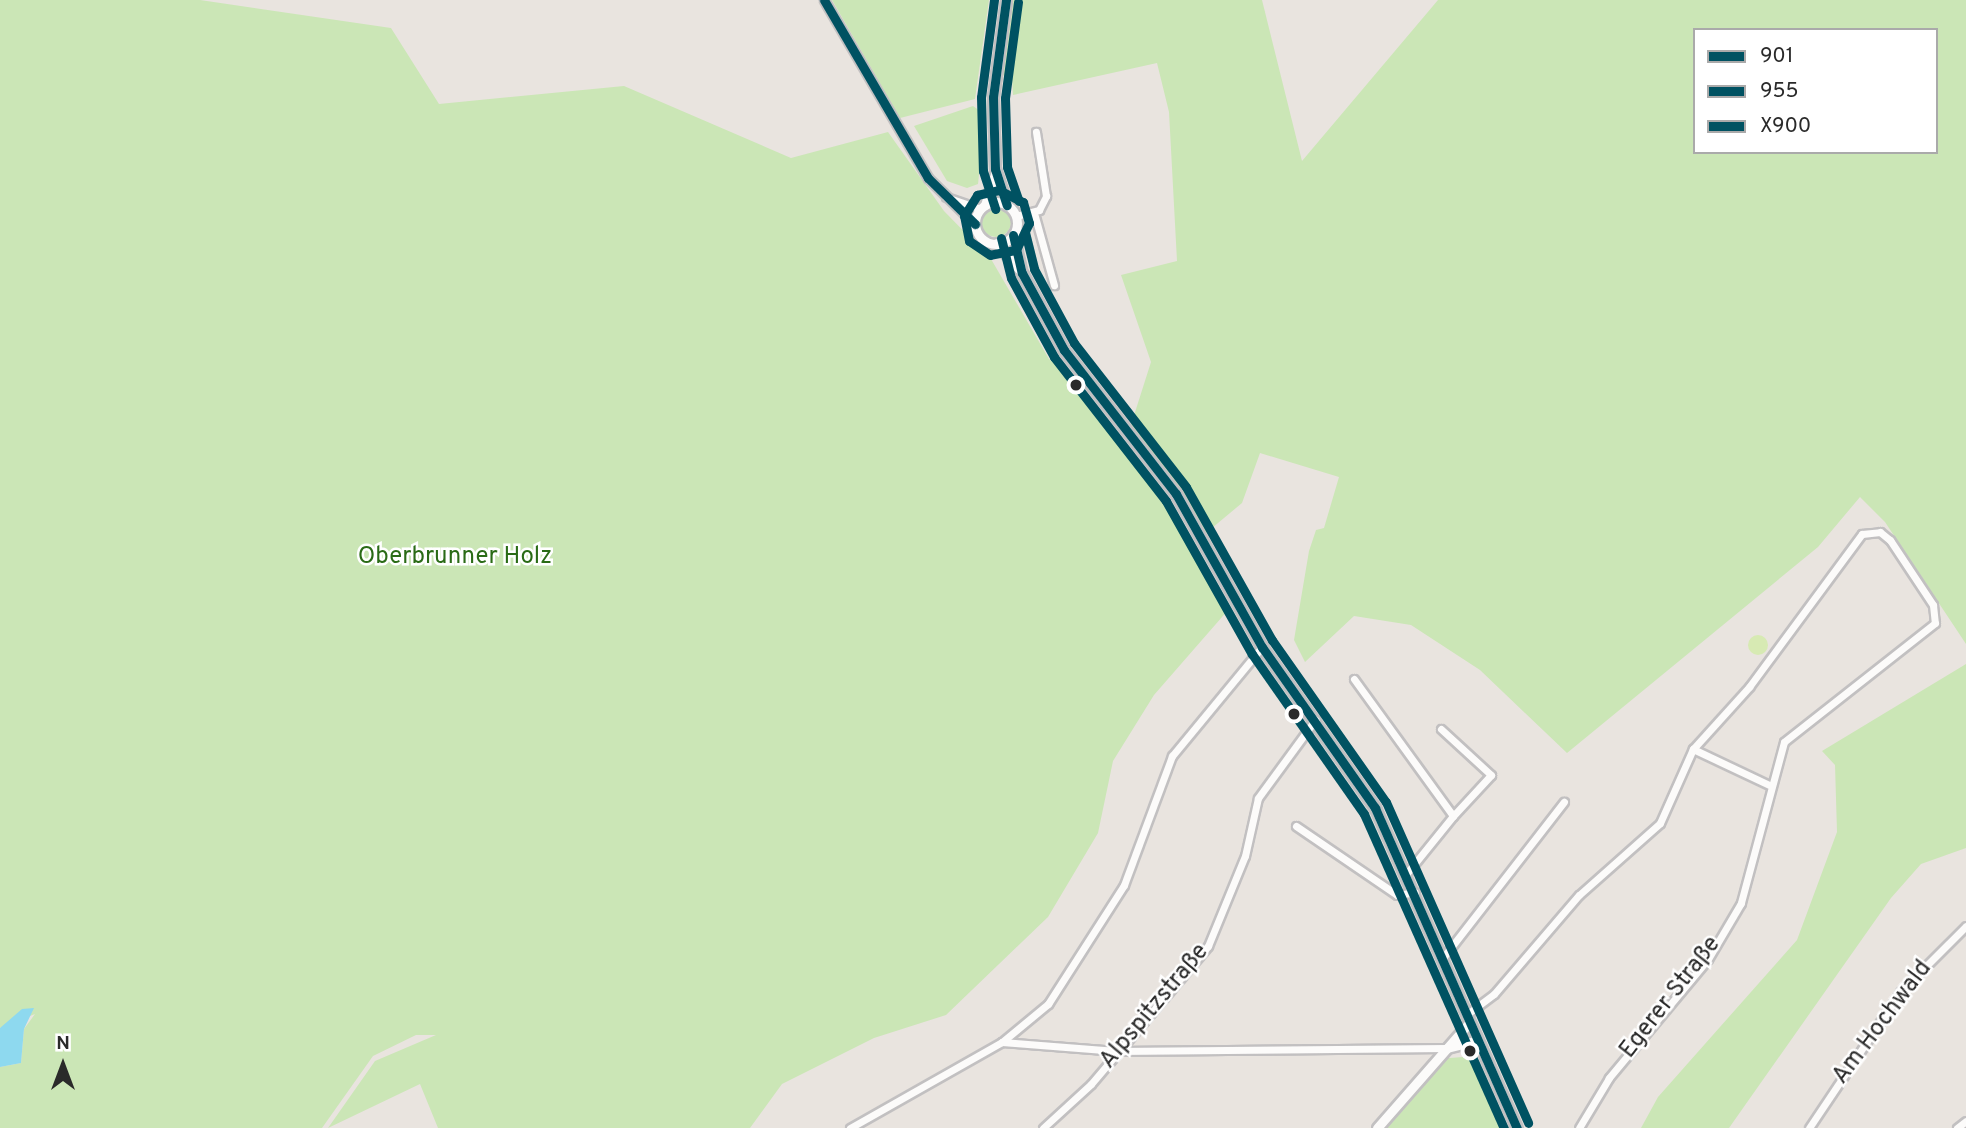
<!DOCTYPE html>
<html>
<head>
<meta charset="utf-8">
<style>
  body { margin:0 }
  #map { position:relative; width:1966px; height:1128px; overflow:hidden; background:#e9e4df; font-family:Overpass,sans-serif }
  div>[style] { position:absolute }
  .green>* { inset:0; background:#cbe6b6 }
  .round { border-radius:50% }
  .pitch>* { inset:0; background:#d7eab3 }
  .water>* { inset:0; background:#8ed9ef }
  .roads { filter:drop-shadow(2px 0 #c2c0c1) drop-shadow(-2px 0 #c2c0c1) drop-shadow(0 2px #c2c0c1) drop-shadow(0 -2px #c2c0c1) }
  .minor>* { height:7px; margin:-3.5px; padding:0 3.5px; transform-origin:3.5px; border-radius:3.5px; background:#fcfbfa }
  .tertiary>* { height:9px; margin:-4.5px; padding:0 4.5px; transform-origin:4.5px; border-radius:4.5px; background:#fcfbfa }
  .tertiary>.ring { margin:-4.5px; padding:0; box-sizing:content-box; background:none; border:9px solid #fcfbfa; border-radius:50% }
  .bus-1>* { height:9px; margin:-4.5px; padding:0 4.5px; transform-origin:4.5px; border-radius:4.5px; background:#005262 }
  .bus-2>* { height:9px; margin:-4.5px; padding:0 4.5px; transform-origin:4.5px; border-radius:4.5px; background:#005262 }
  .bus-3>* { height:9px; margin:-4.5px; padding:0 4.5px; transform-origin:4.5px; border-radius:4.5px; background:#005262 }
  .dots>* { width:19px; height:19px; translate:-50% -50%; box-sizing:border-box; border:4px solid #fff; border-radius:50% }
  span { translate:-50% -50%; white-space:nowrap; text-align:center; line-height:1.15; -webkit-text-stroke:5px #fff; paint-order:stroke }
  .park-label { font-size:24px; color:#2a6b16 }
  .street-label { font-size:24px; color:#2a2a2a }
  .legend { position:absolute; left:1693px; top:28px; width:245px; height:126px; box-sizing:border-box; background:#fff; border:2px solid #aaa; margin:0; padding:9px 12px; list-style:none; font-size:21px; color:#2a2a2a }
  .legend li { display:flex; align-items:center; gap:14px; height:35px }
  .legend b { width:35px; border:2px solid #aaa }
  .north { position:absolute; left:28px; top:1030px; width:70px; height:70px; -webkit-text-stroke:5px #fff; paint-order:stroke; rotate:0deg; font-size:19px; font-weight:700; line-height:28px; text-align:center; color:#2a2a2a }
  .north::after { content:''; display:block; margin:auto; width:24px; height:32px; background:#2a2a2a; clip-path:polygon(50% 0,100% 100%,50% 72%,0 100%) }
</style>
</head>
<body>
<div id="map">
  <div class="green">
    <div style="clip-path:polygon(0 0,200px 0,391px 28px,439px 104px,624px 86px,791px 158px,888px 132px,944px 211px,991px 259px,1049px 359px,1069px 375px,1170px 507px,1229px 609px,1154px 695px,1113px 761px,1098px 833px,1048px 917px,946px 1015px,874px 1038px,782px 1084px,750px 1128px,438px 1128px,420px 1084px,328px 1128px,375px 1061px,436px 1035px,416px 1035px,373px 1056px,322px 1128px,0 1128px,0 1067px,21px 1063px,24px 1029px,35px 1014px,0 1028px)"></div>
    <div style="clip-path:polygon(832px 0,989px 0,975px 99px,900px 118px)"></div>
    <div style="clip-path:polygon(evenodd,1011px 0,1262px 0,1302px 161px,1438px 0,1966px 0,1966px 644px,1885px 522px,1860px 497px,1818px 547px,1567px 753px,1480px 670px,1411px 625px,1354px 616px,1305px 662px,1294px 640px,1309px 551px,1316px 530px,1324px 528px,1339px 477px,1260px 453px,1242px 503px,1206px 533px,1130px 428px,1151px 362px,1121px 275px,1177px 261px,1169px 112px,1157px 63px,1013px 95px,1012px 79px,1000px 74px,1011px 0,1695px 30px,1936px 30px,1936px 152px,1695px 152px,1695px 30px)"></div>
    <div style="clip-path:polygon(973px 106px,980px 111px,979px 175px,978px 184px,967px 188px,947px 181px,914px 126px)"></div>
    <div class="round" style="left:981px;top:207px;width:30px;height:30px"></div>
    <div style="clip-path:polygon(1966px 664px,1966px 848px,1921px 864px,1891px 898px,1729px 1128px,1641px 1128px,1658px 1097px,1797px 940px,1837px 832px,1835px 765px,1822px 751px)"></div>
    <div style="clip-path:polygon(1463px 1057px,1475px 1058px,1508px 1128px,1377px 1128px,1436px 1059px)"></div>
  </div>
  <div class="pitch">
    <div class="round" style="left:1748px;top:635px;width:20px;height:20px"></div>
  </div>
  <div class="water">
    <div style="clip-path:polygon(34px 1008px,24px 1029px,21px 1063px,0 1067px,0 1028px,22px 1009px)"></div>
  </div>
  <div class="roads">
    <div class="minor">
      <div style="left:824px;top:0;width:206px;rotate:59.7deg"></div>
      <div style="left:928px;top:178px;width:66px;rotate:44.4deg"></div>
      <div style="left:946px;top:197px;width:37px;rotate:19deg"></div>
      <div style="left:1034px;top:213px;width:75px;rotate:74.5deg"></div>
      <div style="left:1016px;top:216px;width:24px;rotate:-15deg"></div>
      <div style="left:1039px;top:210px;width:16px;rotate:-63deg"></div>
      <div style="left:1046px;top:196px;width:65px;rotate:-98.9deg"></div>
      <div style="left:1354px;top:679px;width:169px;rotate:54.1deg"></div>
      <div style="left:1453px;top:816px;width:73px;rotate:128.9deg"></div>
      <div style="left:1441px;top:729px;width:68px;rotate:42.6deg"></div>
      <div style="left:1491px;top:775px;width:56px;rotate:132.8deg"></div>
      <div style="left:1693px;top:749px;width:84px;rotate:25.3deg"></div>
      <div style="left:1296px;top:826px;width:122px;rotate:34.3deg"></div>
      <div style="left:1397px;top:895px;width:18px;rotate:-9deg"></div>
      <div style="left:1442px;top:959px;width:199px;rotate:-52.2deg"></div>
      <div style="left:1466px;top:1015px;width:35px;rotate:-37deg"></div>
      <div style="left:1494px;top:994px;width:130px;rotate:-49.4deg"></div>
      <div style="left:1579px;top:895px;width:108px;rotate:-41.6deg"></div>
      <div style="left:1660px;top:823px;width:81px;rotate:-66deg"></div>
      <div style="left:1693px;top:749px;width:84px;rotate:-47.9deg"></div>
      <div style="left:1749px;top:687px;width:190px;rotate:-53.6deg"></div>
      <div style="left:1862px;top:534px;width:18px;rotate:-6deg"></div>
      <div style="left:1880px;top:532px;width:13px;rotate:39deg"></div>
      <div style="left:1890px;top:540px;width:78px;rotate:56.5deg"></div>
      <div style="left:1933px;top:605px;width:18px;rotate:84deg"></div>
      <div style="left:1935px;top:623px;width:192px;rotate:141.8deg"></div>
      <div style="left:1784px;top:742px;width:167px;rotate:105deg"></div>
      <div style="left:1741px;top:903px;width:65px;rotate:120.5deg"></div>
      <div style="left:1708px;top:959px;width:155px;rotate:129.8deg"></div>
      <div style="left:1609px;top:1078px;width:58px;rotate:121deg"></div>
      <div style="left:1002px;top:1042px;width:115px;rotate:4.5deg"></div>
      <div style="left:1117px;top:1051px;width:330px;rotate:-0.5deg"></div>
      <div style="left:850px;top:1128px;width:175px;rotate:-29.5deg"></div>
      <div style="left:1002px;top:1042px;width:60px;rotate:-39.6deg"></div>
      <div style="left:1048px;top:1004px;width:141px;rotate:-57.4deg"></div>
      <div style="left:1124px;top:885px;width:138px;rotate:-69.6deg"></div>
      <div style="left:1172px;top:756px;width:141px;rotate:-50.5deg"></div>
      <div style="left:1043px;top:1128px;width:65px;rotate:-42.5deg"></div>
      <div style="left:1091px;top:1084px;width:181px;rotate:-49.7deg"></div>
      <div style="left:1208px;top:946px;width:97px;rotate:-67.7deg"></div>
      <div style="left:1245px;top:856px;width:59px;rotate:-77.4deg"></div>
      <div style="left:1258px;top:798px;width:97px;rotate:-53.8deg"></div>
      <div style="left:1809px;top:1128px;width:164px;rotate:-56.2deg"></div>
      <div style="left:1900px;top:992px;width:93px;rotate:-45deg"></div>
      <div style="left:1957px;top:1128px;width:11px;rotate:-38deg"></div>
    </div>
    <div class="tertiary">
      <div style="left:1006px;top:0;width:98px;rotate:97.6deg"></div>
      <div style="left:993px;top:97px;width:72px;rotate:88.4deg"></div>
      <div style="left:995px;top:169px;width:38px;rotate:72deg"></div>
      <div class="ring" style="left:975px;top:202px;width:33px;height:33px"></div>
      <div style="left:985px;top:205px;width:32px;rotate:-72deg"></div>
      <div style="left:1013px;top:235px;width:39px;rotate:77deg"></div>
      <div style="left:1022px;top:273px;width:88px;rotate:61.4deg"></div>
      <div style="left:1064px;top:350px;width:182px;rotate:52.1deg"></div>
      <div style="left:1176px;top:494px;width:176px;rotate:60.7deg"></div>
      <div style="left:1262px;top:647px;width:197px;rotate:54.9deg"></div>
      <div style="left:1375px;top:808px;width:350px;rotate:66.1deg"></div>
      <div style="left:997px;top:243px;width:34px;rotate:50deg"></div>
      <div style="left:1447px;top:1048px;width:29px;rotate:-14deg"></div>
      <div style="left:1377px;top:1128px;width:140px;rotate:-48.8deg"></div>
    </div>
  </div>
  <div class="bus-1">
    <div style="left:824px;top:0;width:206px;rotate:59.7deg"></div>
    <div style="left:928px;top:178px;width:66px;rotate:44.4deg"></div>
    <div style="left:1006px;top:0;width:98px;rotate:97.6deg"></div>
    <div style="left:993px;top:97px;width:72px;rotate:88.4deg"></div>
    <div style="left:995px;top:169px;width:38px;rotate:72deg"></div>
    <div style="left:1013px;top:235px;width:39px;rotate:77deg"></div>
    <div style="left:1022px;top:273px;width:88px;rotate:61.4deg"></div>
    <div style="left:1064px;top:350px;width:182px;rotate:52.1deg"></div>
    <div style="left:1176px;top:494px;width:176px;rotate:60.7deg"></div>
    <div style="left:1262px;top:647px;width:197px;rotate:54.9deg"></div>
    <div style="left:1375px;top:808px;width:350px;rotate:66.1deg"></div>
  </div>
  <div class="bus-2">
    <div style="left:994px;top:0;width:98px;rotate:97.6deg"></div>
    <div style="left:981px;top:97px;width:74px;rotate:88.5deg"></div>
    <div style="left:983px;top:171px;width:40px;rotate:72deg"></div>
    <div style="left:1001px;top:238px;width:41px;rotate:76deg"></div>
    <div style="left:1011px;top:278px;width:90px;rotate:61.4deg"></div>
    <div style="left:1054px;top:357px;width:182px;rotate:52.1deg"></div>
    <div style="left:1166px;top:501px;width:176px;rotate:60.7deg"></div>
    <div style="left:1252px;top:654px;width:195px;rotate:55deg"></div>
    <div style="left:1364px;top:814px;width:344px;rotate:66deg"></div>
    <div style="left:1015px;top:250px;width:25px;rotate:169deg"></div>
    <div style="left:990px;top:255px;width:25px;rotate:-146deg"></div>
    <div style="left:969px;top:241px;width:25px;rotate:-101deg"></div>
    <div style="left:964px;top:216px;width:25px;rotate:-58deg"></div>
    <div style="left:977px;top:195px;width:23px;rotate:-13deg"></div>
    <div style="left:999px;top:190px;width:27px;rotate:27deg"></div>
    <div style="left:1023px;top:202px;width:22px;rotate:74deg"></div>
    <div style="left:1029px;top:223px;width:28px;rotate:116deg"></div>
  </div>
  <div class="bus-3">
    <div style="left:1018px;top:2px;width:97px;rotate:97.7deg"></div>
    <div style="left:1005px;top:98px;width:69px;rotate:88.3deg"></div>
    <div style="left:1007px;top:167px;width:36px;rotate:71deg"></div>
    <div style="left:1025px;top:232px;width:38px;rotate:76deg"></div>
    <div style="left:1034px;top:269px;width:84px;rotate:61.6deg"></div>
    <div style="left:1074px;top:343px;width:182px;rotate:52.1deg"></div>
    <div style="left:1186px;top:487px;width:176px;rotate:60.7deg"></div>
    <div style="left:1272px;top:640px;width:198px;rotate:54.9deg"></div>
    <div style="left:1386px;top:802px;width:351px;rotate:66.1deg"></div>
  </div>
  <div class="dots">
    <div style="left:1076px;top:385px;background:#2a2a2a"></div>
    <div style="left:1294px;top:714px;background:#2a2a2a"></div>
    <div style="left:1470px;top:1051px;background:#2a2a2a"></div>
  </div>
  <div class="park-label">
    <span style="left:455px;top:558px">Oberbrunner Holz</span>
  </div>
  <div class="street-label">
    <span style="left:1671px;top:998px;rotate:-52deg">Egerer Straße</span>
    <span style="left:1155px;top:1007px;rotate:-50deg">Alpspitzstraße</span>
    <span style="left:1883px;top:1023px;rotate:-53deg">Am Hochwald</span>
  </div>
  <ul class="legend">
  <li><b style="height:9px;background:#005262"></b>901</li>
  <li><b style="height:9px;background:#005262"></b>955</li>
  <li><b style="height:9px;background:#005262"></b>X900</li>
  </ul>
  <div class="north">N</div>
</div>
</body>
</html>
